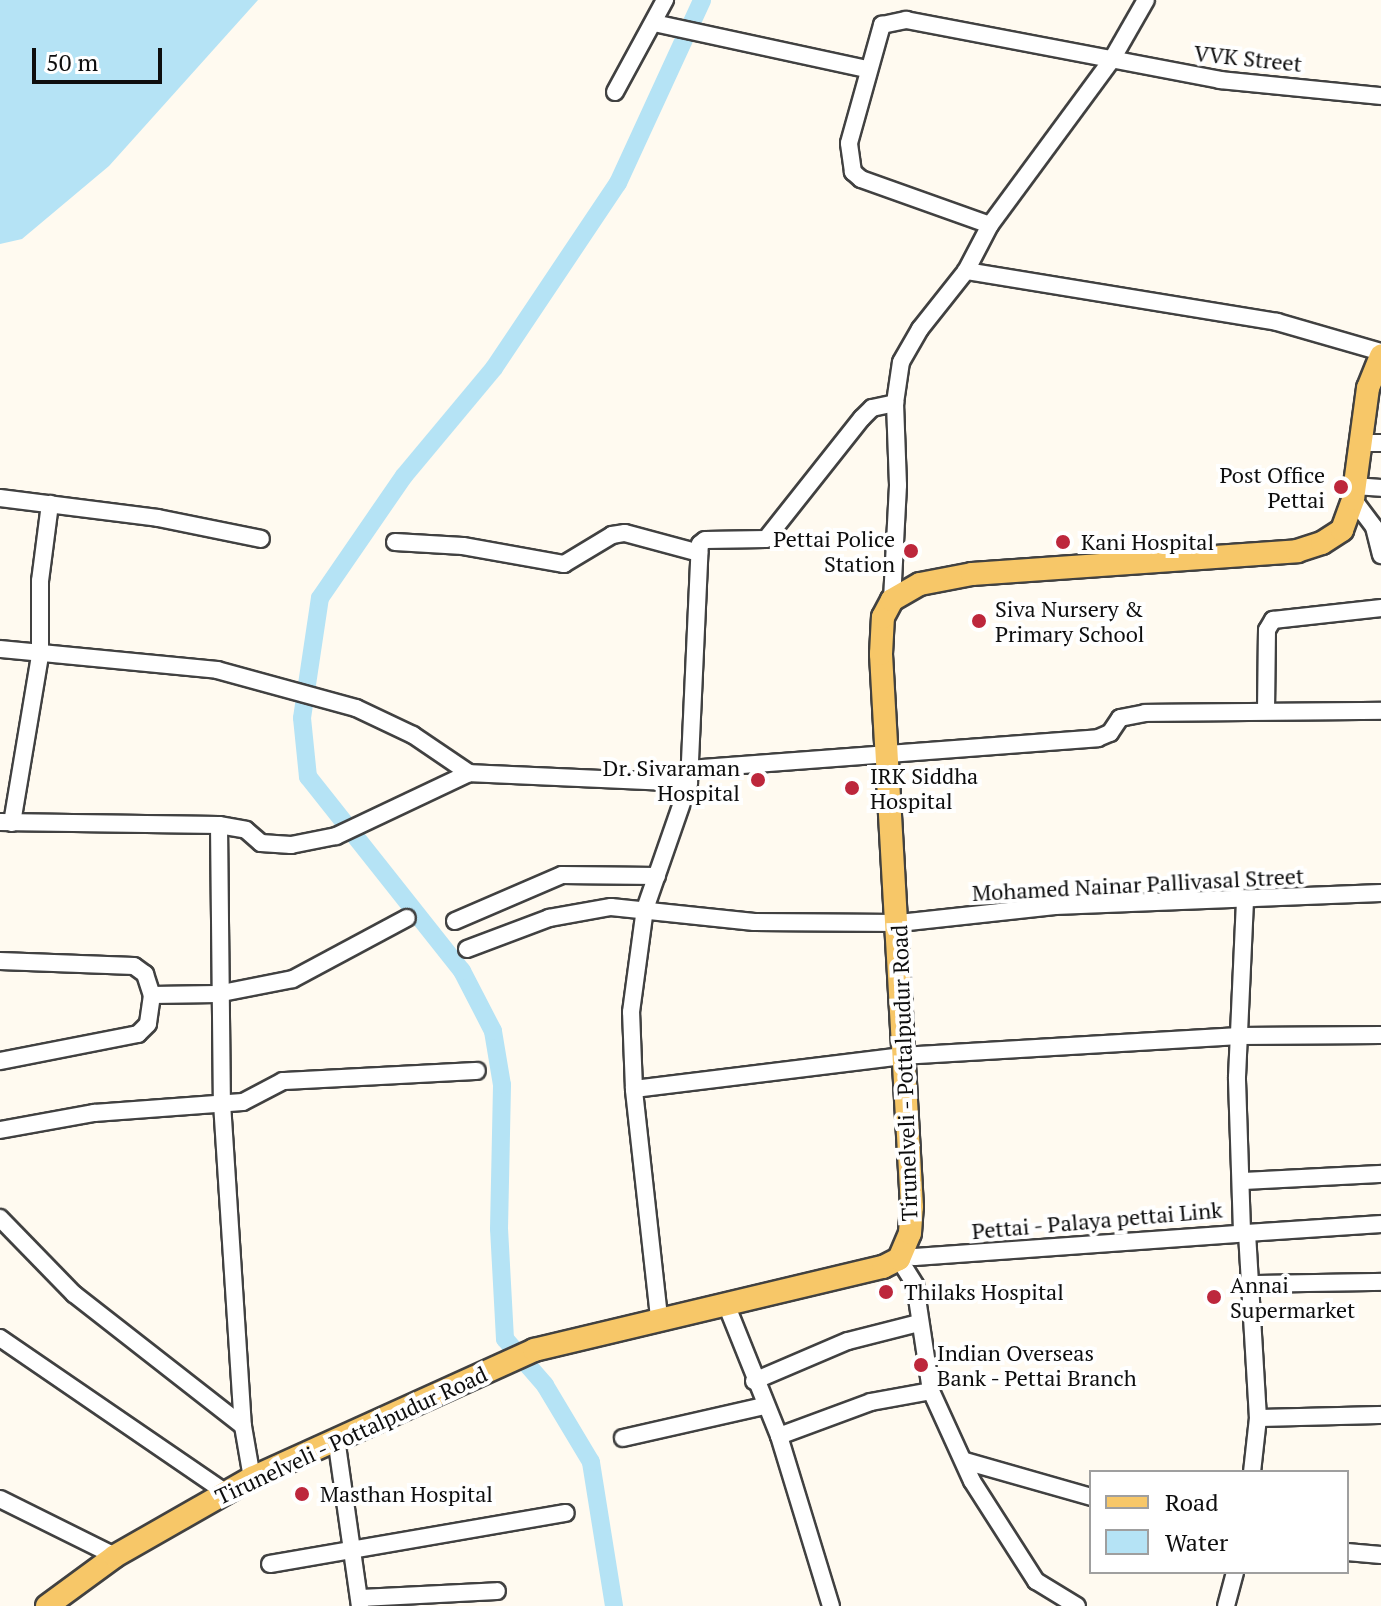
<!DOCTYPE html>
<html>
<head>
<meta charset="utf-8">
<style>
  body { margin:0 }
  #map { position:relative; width:1381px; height:1606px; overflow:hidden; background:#fffaf0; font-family:"PT Serif",serif }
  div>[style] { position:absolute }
  .water>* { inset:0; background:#b5e3f5 }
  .canal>* { height:18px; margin:-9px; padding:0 9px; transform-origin:9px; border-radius:9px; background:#b5e3f5 }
  .roads { filter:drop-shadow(2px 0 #414141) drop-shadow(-2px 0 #414141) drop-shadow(0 2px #414141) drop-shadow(0 -2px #414141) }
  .minor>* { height:16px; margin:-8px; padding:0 8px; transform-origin:8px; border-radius:8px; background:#fff }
  .major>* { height:22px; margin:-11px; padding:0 11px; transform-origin:11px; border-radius:11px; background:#f7c768 }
  .dots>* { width:22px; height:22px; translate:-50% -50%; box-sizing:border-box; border:4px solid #fff; border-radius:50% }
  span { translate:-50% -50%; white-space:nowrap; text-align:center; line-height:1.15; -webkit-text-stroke:8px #fff; paint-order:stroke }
  .street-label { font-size:22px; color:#0e0e0e }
  .poi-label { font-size:22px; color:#0e0e0e }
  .right { translate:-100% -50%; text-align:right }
  .left { translate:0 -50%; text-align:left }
  .legend { position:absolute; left:1089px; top:1470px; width:260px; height:104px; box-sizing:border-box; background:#fff; border:2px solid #9f9f9f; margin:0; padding:10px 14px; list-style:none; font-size:24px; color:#0e0e0e }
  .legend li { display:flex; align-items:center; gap:16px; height:40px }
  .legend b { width:40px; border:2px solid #9f9f9f }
  .scale { position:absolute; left:32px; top:48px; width:130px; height:36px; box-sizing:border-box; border:4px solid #0e0e0e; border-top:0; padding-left:10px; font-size:24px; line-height:28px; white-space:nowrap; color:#0e0e0e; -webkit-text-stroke:6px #fff; paint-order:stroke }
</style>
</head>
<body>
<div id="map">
  <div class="water">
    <div style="clip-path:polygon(0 0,258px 0,109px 166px,22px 239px,0 244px)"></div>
  </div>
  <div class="canal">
    <div style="left:614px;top:1606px;width:146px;rotate:-99.1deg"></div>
    <div style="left:591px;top:1462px;width:90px;rotate:-120.9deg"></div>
    <div style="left:545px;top:1385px;width:61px;rotate:-131deg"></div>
    <div style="left:505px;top:1339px;width:110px;rotate:-93.1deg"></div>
    <div style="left:499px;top:1229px;width:144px;rotate:-88.8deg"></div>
    <div style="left:502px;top:1085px;width:55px;rotate:-99.5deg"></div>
    <div style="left:493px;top:1031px;width:68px;rotate:-117.3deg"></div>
    <div style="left:462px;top:971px;width:248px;rotate:-128.4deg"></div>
    <div style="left:308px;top:777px;width:59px;rotate:-95.8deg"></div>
    <div style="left:302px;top:718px;width:121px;rotate:-81.5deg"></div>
    <div style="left:320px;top:598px;width:148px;rotate:-55.5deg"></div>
    <div style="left:404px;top:476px;width:141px;rotate:-50.2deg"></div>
    <div style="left:494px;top:368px;width:223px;rotate:-56.2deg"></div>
    <div style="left:618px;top:183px;width:201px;rotate:-65.3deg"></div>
  </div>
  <div class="roads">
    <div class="minor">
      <div style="left:654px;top:23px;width:218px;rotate:12.2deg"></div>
      <div style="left:615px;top:92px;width:105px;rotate:-61.5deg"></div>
      <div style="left:990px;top:225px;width:137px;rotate:-160.4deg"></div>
      <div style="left:861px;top:179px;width:11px;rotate:-139deg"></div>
      <div style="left:853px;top:172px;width:29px;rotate:-98deg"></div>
      <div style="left:849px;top:143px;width:123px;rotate:-74.4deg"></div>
      <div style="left:882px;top:25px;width:25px;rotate:-12deg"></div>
      <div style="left:906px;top:20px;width:320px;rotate:10.8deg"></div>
      <div style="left:1220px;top:80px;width:162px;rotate:5.7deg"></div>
      <div style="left:966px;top:271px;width:315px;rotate:9.3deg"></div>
      <div style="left:1277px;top:322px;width:108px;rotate:16.1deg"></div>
      <div style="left:1364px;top:443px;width:17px"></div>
      <div style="left:1354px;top:486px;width:27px;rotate:4deg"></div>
      <div style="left:0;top:498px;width:159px;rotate:7.2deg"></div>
      <div style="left:158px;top:518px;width:105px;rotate:11.5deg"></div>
      <div style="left:1353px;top:499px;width:35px;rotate:53deg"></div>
      <div style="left:1374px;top:527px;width:29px;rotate:76deg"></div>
      <div style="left:395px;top:542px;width:68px;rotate:3.4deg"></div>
      <div style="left:463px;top:546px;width:103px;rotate:10.1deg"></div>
      <div style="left:564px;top:564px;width:56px;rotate:-31.1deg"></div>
      <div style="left:612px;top:535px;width:13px;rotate:-9deg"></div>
      <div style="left:625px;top:533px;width:77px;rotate:15.1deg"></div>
      <div style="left:892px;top:600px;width:115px;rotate:-87deg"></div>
      <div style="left:898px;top:485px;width:82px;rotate:-92.1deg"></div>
      <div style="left:895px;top:403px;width:41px;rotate:-81.7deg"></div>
      <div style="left:901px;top:362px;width:38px;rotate:-60deg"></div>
      <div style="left:920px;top:329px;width:74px;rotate:-51.6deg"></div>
      <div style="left:966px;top:271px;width:52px;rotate:-62.4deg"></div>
      <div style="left:990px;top:225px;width:204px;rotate:-53.6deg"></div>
      <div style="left:1111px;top:61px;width:70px;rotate:-60.2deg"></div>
      <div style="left:0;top:649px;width:218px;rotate:5.5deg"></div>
      <div style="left:217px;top:670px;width:144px;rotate:15.3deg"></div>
      <div style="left:356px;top:708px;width:63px;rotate:25.3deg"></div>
      <div style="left:413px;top:735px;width:68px;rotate:34.2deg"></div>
      <div style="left:1266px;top:711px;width:81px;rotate:-89.3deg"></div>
      <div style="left:1267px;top:630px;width:12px;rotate:-59deg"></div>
      <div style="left:1273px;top:620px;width:109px;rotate:-6.3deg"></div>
      <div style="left:689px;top:769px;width:410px;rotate:-4.3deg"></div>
      <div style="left:1098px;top:738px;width:13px;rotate:-23deg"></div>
      <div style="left:1110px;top:733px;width:18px;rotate:-56deg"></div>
      <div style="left:1120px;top:718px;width:25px;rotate:-11deg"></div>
      <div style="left:1145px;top:713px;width:236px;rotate:-0.5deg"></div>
      <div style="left:0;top:822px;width:219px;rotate:0.8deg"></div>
      <div style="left:219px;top:825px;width:27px;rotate:10deg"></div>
      <div style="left:246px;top:830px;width:20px;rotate:41deg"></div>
      <div style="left:261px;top:843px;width:30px;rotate:4deg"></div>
      <div style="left:291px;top:845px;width:46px;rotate:-11.3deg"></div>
      <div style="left:336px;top:836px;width:147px;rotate:-25.3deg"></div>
      <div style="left:469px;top:773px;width:220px;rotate:2.6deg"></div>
      <div style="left:12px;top:823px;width:170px;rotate:-80.5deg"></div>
      <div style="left:40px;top:655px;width:74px;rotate:-90deg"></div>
      <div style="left:40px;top:581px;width:78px;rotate:-82.6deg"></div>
      <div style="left:219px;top:825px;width:278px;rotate:89.4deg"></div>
      <div style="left:222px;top:1103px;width:324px;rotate:86.3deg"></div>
      <div style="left:243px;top:1426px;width:53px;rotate:80.2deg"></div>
      <div style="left:455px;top:921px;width:116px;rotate:-23.3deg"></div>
      <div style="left:562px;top:875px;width:95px;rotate:0.6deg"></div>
      <div style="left:467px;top:949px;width:88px;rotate:-20.7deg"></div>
      <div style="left:549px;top:918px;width:63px;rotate:-10.1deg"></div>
      <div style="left:611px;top:907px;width:144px;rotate:6deg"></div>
      <div style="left:754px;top:922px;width:145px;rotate:0.4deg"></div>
      <div style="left:899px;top:923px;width:157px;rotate:-6.2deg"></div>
      <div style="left:1055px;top:906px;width:326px;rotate:-2.3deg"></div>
      <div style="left:0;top:961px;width:134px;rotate:2.1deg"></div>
      <div style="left:134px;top:966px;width:14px;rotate:36deg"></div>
      <div style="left:145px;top:974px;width:22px;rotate:72deg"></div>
      <div style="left:152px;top:995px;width:29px;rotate:98deg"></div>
      <div style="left:148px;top:1024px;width:14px;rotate:135deg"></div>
      <div style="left:138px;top:1034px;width:141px;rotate:168.9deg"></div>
      <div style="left:152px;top:995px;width:65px;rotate:-0.9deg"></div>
      <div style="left:217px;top:994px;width:77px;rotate:-11.2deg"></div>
      <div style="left:293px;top:979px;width:129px;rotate:-28.2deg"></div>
      <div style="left:634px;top:1089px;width:269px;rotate:-7deg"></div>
      <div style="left:901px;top:1056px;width:339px;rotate:-3.4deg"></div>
      <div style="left:1239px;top:1036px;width:142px;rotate:-0.4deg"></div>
      <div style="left:0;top:1130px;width:96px;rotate:-10.3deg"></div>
      <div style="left:94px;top:1113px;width:149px;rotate:-4.2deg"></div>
      <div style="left:243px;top:1102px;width:45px;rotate:-27.7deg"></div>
      <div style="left:283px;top:1081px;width:194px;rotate:-3deg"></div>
      <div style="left:1242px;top:1181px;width:139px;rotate:-2.9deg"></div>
      <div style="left:0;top:1218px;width:106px;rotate:45.8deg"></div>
      <div style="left:74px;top:1294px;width:214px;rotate:38deg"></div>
      <div style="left:1242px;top:1231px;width:154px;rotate:-91.9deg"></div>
      <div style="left:1237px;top:1077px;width:179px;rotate:-87.4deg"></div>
      <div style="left:1247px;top:1233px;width:134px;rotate:-3.8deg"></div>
      <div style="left:903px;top:1254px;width:12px;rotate:14deg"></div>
      <div style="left:915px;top:1257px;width:333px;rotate:-4.1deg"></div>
      <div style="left:1247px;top:1233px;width:185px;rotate:86.6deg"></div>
      <div style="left:1258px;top:1418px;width:54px;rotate:96.3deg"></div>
      <div style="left:899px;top:1259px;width:31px;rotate:58deg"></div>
      <div style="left:915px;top:1285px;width:107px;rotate:81.4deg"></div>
      <div style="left:931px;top:1391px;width:99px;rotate:65.5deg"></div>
      <div style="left:972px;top:1481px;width:119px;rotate:57.4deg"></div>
      <div style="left:1036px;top:1581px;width:48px;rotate:31.4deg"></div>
      <div style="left:1250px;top:1284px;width:131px;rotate:-0.9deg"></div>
      <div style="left:726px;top:1304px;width:142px;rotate:68.1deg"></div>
      <div style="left:779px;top:1436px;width:178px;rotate:73deg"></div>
      <div style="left:659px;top:1317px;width:229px;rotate:-96.3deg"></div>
      <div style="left:634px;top:1089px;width:77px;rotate:-92.2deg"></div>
      <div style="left:631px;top:1012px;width:104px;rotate:-82.3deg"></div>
      <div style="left:645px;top:909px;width:133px;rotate:-70.8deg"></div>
      <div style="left:689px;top:783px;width:239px;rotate:-87.4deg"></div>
      <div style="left:700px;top:544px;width:6px;rotate:-39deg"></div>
      <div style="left:705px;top:540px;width:61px;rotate:-0.9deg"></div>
      <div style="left:766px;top:539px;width:154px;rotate:-51.6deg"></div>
      <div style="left:862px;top:418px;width:14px;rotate:-45deg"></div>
      <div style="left:872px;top:408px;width:24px;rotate:-12deg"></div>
      <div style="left:0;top:1338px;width:273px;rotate:34.4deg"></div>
      <div style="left:754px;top:1381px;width:102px;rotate:-23.1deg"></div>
      <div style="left:848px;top:1341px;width:73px;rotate:-14.2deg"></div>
      <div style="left:1258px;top:1418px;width:123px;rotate:-1.4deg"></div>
      <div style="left:779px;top:1436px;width:98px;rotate:-20.3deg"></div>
      <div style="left:871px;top:1402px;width:61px;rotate:-10.4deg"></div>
      <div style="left:336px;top:1438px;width:170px;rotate:81.9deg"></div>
      <div style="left:623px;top:1438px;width:145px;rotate:-12.8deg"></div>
      <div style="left:965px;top:1461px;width:131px;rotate:15.9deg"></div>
      <div style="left:0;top:1499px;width:128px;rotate:26.4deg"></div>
      <div style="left:1347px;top:1552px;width:34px;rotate:5deg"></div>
      <div style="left:270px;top:1564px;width:300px;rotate:-9.8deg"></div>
      <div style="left:361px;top:1598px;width:136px;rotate:-2.9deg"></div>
      <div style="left:1226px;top:1606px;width:35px;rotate:-75deg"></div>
    </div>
    <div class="major">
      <div style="left:47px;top:1606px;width:84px;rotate:-36.3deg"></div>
      <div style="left:115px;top:1556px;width:158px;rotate:-29.7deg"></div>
      <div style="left:252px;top:1478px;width:310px;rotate:-24.4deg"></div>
      <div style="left:534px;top:1350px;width:359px;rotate:-13.4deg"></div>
      <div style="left:883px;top:1267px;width:18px;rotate:-27deg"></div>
      <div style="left:899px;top:1259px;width:28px;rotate:-67deg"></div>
      <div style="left:910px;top:1233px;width:26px;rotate:-86deg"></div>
      <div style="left:912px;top:1207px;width:554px;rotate:-93.21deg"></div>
      <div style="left:881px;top:654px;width:37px;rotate:-87deg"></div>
      <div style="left:883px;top:617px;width:19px;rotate:-62deg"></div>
      <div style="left:892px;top:600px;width:32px;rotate:-30deg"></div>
      <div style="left:920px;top:584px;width:53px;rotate:-10.9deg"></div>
      <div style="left:972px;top:574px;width:326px;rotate:-4deg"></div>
      <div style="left:1297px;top:551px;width:26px;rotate:-18deg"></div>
      <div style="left:1322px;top:543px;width:24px;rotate:-33deg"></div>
      <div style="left:1342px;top:530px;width:33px;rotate:-70deg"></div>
      <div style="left:1353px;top:499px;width:112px;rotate:-82.3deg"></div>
      <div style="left:1368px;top:388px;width:35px;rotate:-68deg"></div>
    </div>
  </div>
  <div class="dots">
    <div style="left:1341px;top:487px;background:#bd273c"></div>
    <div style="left:1063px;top:542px;background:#bd273c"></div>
    <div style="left:911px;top:551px;background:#bd273c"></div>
    <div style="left:979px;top:621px;background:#bd273c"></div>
    <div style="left:758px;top:780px;background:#bd273c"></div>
    <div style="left:852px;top:788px;background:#bd273c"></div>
    <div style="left:886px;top:1292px;background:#bd273c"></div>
    <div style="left:1214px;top:1297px;background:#bd273c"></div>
    <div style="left:921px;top:1365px;background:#bd273c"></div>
    <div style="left:302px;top:1494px;background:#bd273c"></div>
  </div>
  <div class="street-label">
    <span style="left:1248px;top:58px;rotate:6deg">VVK Street</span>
    <span style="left:1138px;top:884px;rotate:-3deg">Mohamed Nainar Pallivasal Street</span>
    <span style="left:904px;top:1073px;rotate:-92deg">Tirunelveli - Pottalpudur Road</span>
    <span style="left:1097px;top:1220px;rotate:-5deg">Pettai - Palaya pettai Link</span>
    <span style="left:351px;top:1435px;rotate:-25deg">Tirunelveli - Pottalpudur Road</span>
  </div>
  <div class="poi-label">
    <span class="right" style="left:1325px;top:487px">Post Office<br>Pettai</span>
    <span class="right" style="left:895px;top:551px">Pettai Police<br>Station</span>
    <span class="left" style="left:1081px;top:542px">Kani Hospital</span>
    <span class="left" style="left:995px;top:621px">Siva Nursery &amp;<br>Primary School</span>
    <span class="right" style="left:740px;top:780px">Dr. Sivaraman<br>Hospital</span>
    <span class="left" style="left:870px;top:788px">IRK Siddha<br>Hospital</span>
    <span class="left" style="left:1230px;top:1297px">Annai<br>Supermarket</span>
    <span class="left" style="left:904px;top:1292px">Thilaks Hospital</span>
    <span class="left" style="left:937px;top:1365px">Indian Overseas<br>Bank - Pettai Branch</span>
    <span class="left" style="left:320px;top:1494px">Masthan Hospital</span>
  </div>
  <ul class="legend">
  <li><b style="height:10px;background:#f7c768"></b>Road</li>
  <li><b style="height:22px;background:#b5e3f5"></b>Water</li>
  </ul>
  <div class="scale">50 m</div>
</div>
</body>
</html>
